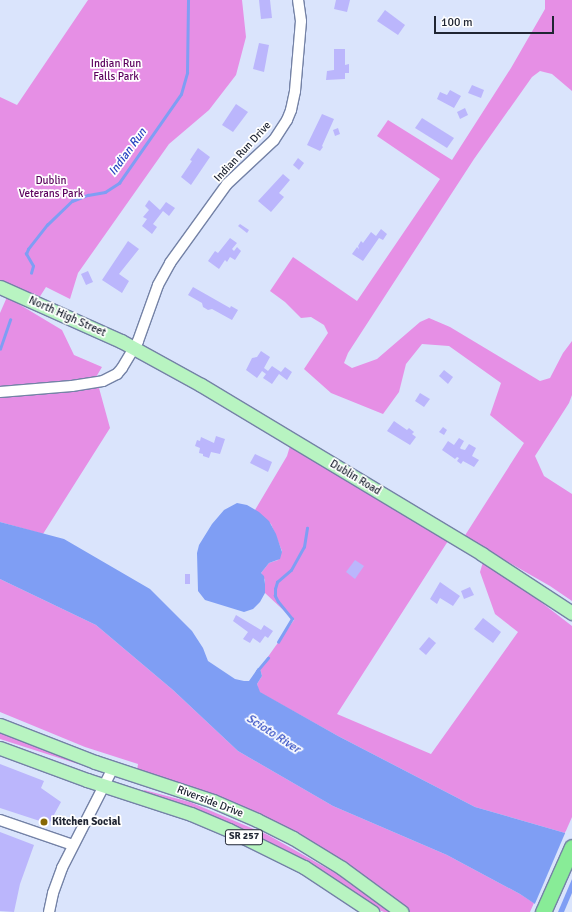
<!DOCTYPE html>
<html>
<head>
<meta charset="utf-8">
<style>
  body { margin:0 }
  #map { position:relative; width:572px; height:912px; overflow:hidden; background:#dae4fc; font-family:Signika,sans-serif }
  div>[style] { position:absolute }
  .green>* { inset:0; background:#e68fe5 }
  .water>* { inset:0; background:#7f9ef4 }
  .pier>* { inset:0; background:#dae4fc }
  .stream>* { height:2.5px; margin:-1.25px; padding:0 1.25px; transform-origin:1.25px; border-radius:1.25px; background:#7f9ef4 }
  .building>* { inset:0; background:#bbb6fc }
  .roads { filter:drop-shadow(1px 0 #7482a6) drop-shadow(-1px 0 #7482a6) drop-shadow(0 1px #7482a6) drop-shadow(0 -1px #7482a6) }
  .minor>* { height:10px; margin:-5px; padding:0 5px; transform-origin:5px; border-radius:5px; background:#fff }
  .major>* { height:13px; margin:-6.5px; padding:0 6.5px; transform-origin:6.5px; border-radius:6.5px; background:#b8f4c1 }
  .highway>* { height:15px; margin:-7.5px; padding:0 7.5px; transform-origin:7.5px; border-radius:7.5px; background:#88ec97 }
  .dots>* { width:11px; height:11px; translate:-50% -50%; box-sizing:border-box; border:2px solid #fff; border-radius:50% }
  span { translate:-50% -50%; white-space:nowrap; text-align:center; line-height:1.15; -webkit-text-stroke:3.5px #fff; paint-order:stroke }
  .shield-label span { padding:1px 3px; background:#fff; border:1px solid; border-radius:3px; -webkit-text-stroke-width:0 }
  .shield-label { font-size:10px; color:#1f2533; font-weight:700 }
  .park-label { font-size:11px; color:#5b005d }
  .street-label { font-size:11px; color:#1f2533 }
  .poi-label { font-size:11px; color:#1f2533; font-weight:700 }
  .left { translate:0 -50%; text-align:left }
  .water-label { font-size:12px; color:#2b47c2; font-style:italic }
  .scale { position:absolute; left:434px; top:16px; width:120px; height:18px; box-sizing:border-box; border:2px solid #1f2533; border-top:0; padding-left:5px; font-size:12px; line-height:14px; white-space:nowrap; color:#1f2533; -webkit-text-stroke:3px #fff; paint-order:stroke }
</style>
</head>
<body>
<div id="map">
  <div class="green">
    <div style="clip-path:polygon(88px 0,242px 0,246px 37px,236px 75px,209px 110px,169px 144px,78px 273px,70px 299px,46px 287px,39px 298px,0 280px,0 97px,17px 105px)"></div>
    <div style="clip-path:polygon(545px 0,572px 0,572px 91px,552px 74px,540px 71px,532px 77px,474px 159px,348px 353px,344px 363px,352px 368px,377px 359px,420px 322px,429px 318px,450px 327px,540px 381px,550px 378px,563px 353px,572px 341px,572px 395px,569px 403px,535px 456px,544px 476px,572px 494px,572px 601px,550px 586px,464px 537px,524px 443px,490px 415px,501px 383px,449px 346px,422px 344px,406px 364px,399px 392px,383px 414px,331px 393px,304px 369px,328px 333px,324px 325px,311px 317px,301px 318px,285px 302px,270px 291px,293px 257px,357px 301px,440px 179px,377px 136px,388px 120px,452px 160px,511px 68px,545px 9px)"></div>
    <div style="clip-path:polygon(7px 297px,62px 330px,74px 355px,102px 367px,96px 377px,110px 428px,43px 534px,0 522px,0 313px)"></div>
    <div style="clip-path:polygon(290px 446px,448px 541px,337px 714px,431px 754px,518px 632px,495px 614px,480px 572px,483px 562px,515px 582px,572px 626px,572px 817px,565px 833px,475px 807px,338px 736px,259px 692px,257px 684px,262px 676px,260px 668px,294px 620px,265px 593px,265px 580px,261px 573px,269px 563px,278px 560px,282px 551px,271px 524px,255px 510px,287px 456px)"></div>
    <div style="clip-path:polygon(0 579px,96px 625px,173px 690px,238px 751px,333px 806px,447px 855px,520px 894px,534px 903px,530px 912px,410px 912px,382px 888px,343px 862px,137px 771px,138px 764px,85px 747px,0 712px)"></div>
    <div style="clip-path:polygon(0 729px,79px 761px,78px 764px,0 739px)"></div>
    <div style="clip-path:polygon(144px 790px,190px 802px,268px 835px,337px 874px,350px 879px,396px 912px,384px 912px,376px 909px,143px 794px)"></div>
  </div>
  <div class="water">
    <div style="clip-path:polygon(237px 503px,247px 505px,259px 512px,269px 521px,276px 534px,282px 552px,280px 559px,269px 563px,261px 573px,264px 576px,265px 584px,265px 593px,260px 602px,253px 609px,244px 612px,205px 600px,198px 591px,197px 553px,199px 545px,212px 524px,224px 510px)"></div>
    <div style="clip-path:polygon(0 522px,64px 539px,150px 589px,192px 631px,203px 648px,208px 661px,235px 679px,244px 681px,249px 681px,258px 668px,260px 668px,262px 676px,257px 684px,260px 692px,338px 736px,475px 807px,572px 835px,572px 912px,547px 912px,520px 894px,447px 855px,333px 806px,238px 751px,173px 690px,96px 625px,0 579px)"></div>
  </div>
  <div class="pier">
    <div style="clip-path:polygon(566px 831px,572px 833px,572px 879px,558px 912px,543px 912px,534px 906px)"></div>
    <div style="clip-path:polygon(572px 893px,572px 912px,564px 912px)"></div>
  </div>
  <div class="stream">
    <div style="left:31px;top:273px;width:7px;rotate:-74deg"></div>
    <div style="left:33px;top:266px;width:14px;rotate:-120deg"></div>
    <div style="left:26px;top:254px;width:5px;rotate:-68deg"></div>
    <div style="left:28px;top:249px;width:31px;rotate:-52deg"></div>
    <div style="left:47px;top:225px;width:35px;rotate:-44deg"></div>
    <div style="left:72px;top:201px;width:17px;rotate:-21deg"></div>
    <div style="left:88px;top:195px;width:17px;rotate:-10deg"></div>
    <div style="left:105px;top:192px;width:17px;rotate:-33deg"></div>
    <div style="left:119px;top:183px;width:108px;rotate:-55.1deg"></div>
    <div style="left:181px;top:94px;width:22px;rotate:-74deg"></div>
    <div style="left:187px;top:73px;width:73px;rotate:-89.2deg"></div>
    <div style="left:0;top:349px;width:31px;rotate:-71deg"></div>
    <div style="left:278px;top:642px;width:27px;rotate:-59deg"></div>
    <div style="left:292px;top:619px;width:22px;rotate:-129deg"></div>
    <div style="left:278px;top:602px;width:7px;rotate:-117deg"></div>
    <div style="left:275px;top:596px;width:7px;rotate:-90deg"></div>
    <div style="left:275px;top:589px;width:7px;rotate:-74deg"></div>
    <div style="left:277px;top:582px;width:18px;rotate:-41deg"></div>
    <div style="left:291px;top:570px;width:26px;rotate:-61deg"></div>
    <div style="left:304px;top:547px;width:19px;rotate:-81deg"></div>
    <div style="left:257px;top:671px;width:17px;rotate:-50deg"></div>
  </div>
  <div class="building">
    <div style="clip-path:polygon(259px 0,270px 0,272px 18px,261px 19px)"></div>
    <div style="clip-path:polygon(336px 0,350px 0,347px 12px,334px 9px)"></div>
    <div style="clip-path:polygon(385px 10px,405px 25px,398px 35px,377px 21px)"></div>
    <div style="clip-path:polygon(259px 43px,269px 45px,264px 72px,253px 69px)"></div>
    <div style="clip-path:polygon(334px 49px,345px 49px,345px 65px,349px 64px,349px 73px,345px 73px,345px 79px,326px 80px,327px 71px,334px 70px)"></div>
    <div style="clip-path:polygon(472px 85px,484px 90px,481px 98px,468px 93px)"></div>
    <div style="clip-path:polygon(450px 90px,461px 96px,454px 108px,437px 99px,440px 92px,447px 95px)"></div>
    <div style="clip-path:polygon(236px 104px,248px 112px,233px 132px,222px 125px)"></div>
    <div style="clip-path:polygon(465px 108px,468px 115px,460px 119px,457px 112px)"></div>
    <div style="clip-path:polygon(322px 114px,334px 119px,322px 146px,323px 147px,320px 151px,307px 145px)"></div>
    <div style="clip-path:polygon(422px 118px,454px 138px,447px 148px,415px 128px)"></div>
    <div style="clip-path:polygon(338px 128px,340px 134px,335px 136px,333px 130px)"></div>
    <div style="clip-path:polygon(198px 148px,210px 157px,191px 185px,181px 177px,192px 161px,190px 160px)"></div>
    <div style="clip-path:polygon(298px 158px,304px 163px,299px 170px,293px 165px)"></div>
    <div style="clip-path:polygon(283px 174px,290px 180px,279px 193px,284px 197px,271px 212px,258px 201px)"></div>
    <div style="clip-path:polygon(149px 200px,160px 210px,166px 202px,175px 208px,169px 216px,163px 211px,153px 224px,157px 227px,152px 234px,142px 226px,147px 219px,143px 217px,149px 210px,145px 206px)"></div>
    <div style="clip-path:polygon(240px 224px,249px 230px,247px 233px,238px 226px)"></div>
    <div style="clip-path:polygon(381px 229px,387px 234px,383px 240px,379px 238px,363px 261px,352px 254px,357px 247px,359px 249px,358px 246px,361px 241px,363px 243px,371px 232px,376px 236px)"></div>
    <div style="clip-path:polygon(230px 238px,237px 243px,232px 249px,234px 251px,237px 247px,241px 251px,235px 260px,230px 257px,227px 262px,225px 260px,219px 269px,208px 261px,215px 251px,218px 253px)"></div>
    <div style="clip-path:polygon(128px 241px,139px 249px,119px 274px,129px 281px,122px 293px,102px 280px)"></div>
    <div style="clip-path:polygon(88px 271px,93px 282px,86px 285px,81px 274px)"></div>
    <div style="clip-path:polygon(193px 287px,230px 308px,231px 306px,238px 310px,232px 320px,212px 309px,208px 310px,203px 307px,202px 303px,188px 295px)"></div>
    <div style="clip-path:polygon(261px 351px,270px 357px,264px 368px,268px 371px,272px 366px,281px 372px,285px 367px,292px 372px,287px 380px,279px 374px,272px 384px,263px 378px,266px 374px,262px 371px,257px 378px,246px 370px,252px 358px,257px 357px)"></div>
    <div style="clip-path:polygon(444px 370px,453px 377px,448px 384px,439px 376px)"></div>
    <div style="clip-path:polygon(420px 393px,430px 399px,424px 407px,415px 401px)"></div>
    <div style="clip-path:polygon(394px 421px,407px 430px,409px 428px,414px 432px,412px 434px,416px 437px,410px 445px,387px 431px)"></div>
    <div style="clip-path:polygon(443px 427px,447px 430px,444px 435px,439px 432px)"></div>
    <div style="clip-path:polygon(216px 436px,225px 439px,220px 454px,211px 452px,209px 458px,203px 456px,203px 454px,199px 453px,200px 448px,195px 446px,197px 440px,200px 441px,201px 437px,214px 443px)"></div>
    <div style="clip-path:polygon(459px 438px,464px 441px,460px 448px,461px 449px,465px 450px,469px 444px,476px 448px,472px 456px,479px 460px,474px 467px,463px 461px,461px 464px,457px 461px,459px 458px,457px 457px,455px 459px,442px 450px,448px 441px,454px 445px)"></div>
    <div style="clip-path:polygon(255px 454px,272px 462px,268px 472px,250px 463px)"></div>
    <div style="clip-path:polygon(355px 560px,364px 566px,355px 579px,346px 572px)"></div>
    <div style="clip-path:polygon(185px 574px,190px 574px,190px 584px,185px 584px)"></div>
    <div style="clip-path:polygon(440px 582px,460px 596px,453px 606px,440px 598px,437px 604px,430px 599px)"></div>
    <div style="clip-path:polygon(470px 587px,474px 595px,464px 599px,461px 591px)"></div>
    <div style="clip-path:polygon(236px 615px,261px 630px,264px 625px,273px 631px,268px 638px,265px 636px,260px 643px,253px 638px,250px 643px,243px 639px,248px 632px,233px 621px)"></div>
    <div style="clip-path:polygon(483px 618px,501px 632px,493px 643px,474px 629px)"></div>
    <div style="clip-path:polygon(429px 637px,436px 643px,426px 655px,419px 649px)"></div>
    <div style="clip-path:polygon(0 764px,44px 781px,41px 788px,61px 802px,49px 824px,0 808px)"></div>
    <div style="clip-path:polygon(0 832px,34px 845px,20px 884px,14px 912px,0 911px)"></div>
  </div>
  <div class="roads">
    <div class="minor">
      <div style="left:0;top:392px;width:72px;rotate:-4.8deg"></div>
      <div style="left:72px;top:386px;width:31px;rotate:-9deg"></div>
      <div style="left:103px;top:381px;width:16px;rotate:-27deg"></div>
      <div style="left:117px;top:374px;width:8px;rotate:-50deg"></div>
      <div style="left:122px;top:368px;width:31px;rotate:-59deg"></div>
      <div style="left:138px;top:341px;width:59px;rotate:-70.3deg"></div>
      <div style="left:158px;top:285px;width:25px;rotate:-61deg"></div>
      <div style="left:170px;top:263px;width:97px;rotate:-54.2deg"></div>
      <div style="left:227px;top:184px;width:64px;rotate:-43.1deg"></div>
      <div style="left:274px;top:140px;width:24px;rotate:-57deg"></div>
      <div style="left:287px;top:120px;width:11px;rotate:-68deg"></div>
      <div style="left:291px;top:110px;width:19px;rotate:-78deg"></div>
      <div style="left:295px;top:91px;width:70px;rotate:-85.1deg"></div>
      <div style="left:301px;top:21px;width:21px;rotate:-98deg"></div>
      <div style="left:0;top:820px;width:77px;rotate:18.9deg"></div>
      <div style="left:49px;top:912px;width:19px;rotate:-78deg"></div>
      <div style="left:53px;top:893px;width:27px;rotate:-70deg"></div>
      <div style="left:62px;top:868px;width:112px;rotate:-63deg"></div>
    </div>
    <div class="major">
      <div style="left:0;top:287px;width:133px;rotate:24.1deg"></div>
      <div style="left:121px;top:341px;width:91px;rotate:28.8deg"></div>
      <div style="left:201px;top:385px;width:328px;rotate:31deg"></div>
      <div style="left:482px;top:554px;width:108px;rotate:33.2deg"></div>
      <div style="left:0;top:725px;width:102px;rotate:21.3deg"></div>
      <div style="left:95px;top:762px;width:124px;rotate:18.3deg"></div>
      <div style="left:213px;top:801px;width:48px;rotate:23.4deg"></div>
      <div style="left:257px;top:820px;width:40px;rotate:26.6deg"></div>
      <div style="left:293px;top:838px;width:57px;rotate:31.5deg"></div>
      <div style="left:342px;top:868px;width:74px;rotate:36.3deg"></div>
      <div style="left:0;top:748px;width:93px;rotate:20.2deg"></div>
      <div style="left:87px;top:780px;width:109px;rotate:18.1deg"></div>
      <div style="left:191px;top:814px;width:41px;rotate:22.8deg"></div>
      <div style="left:229px;top:830px;width:84px;rotate:26.3deg"></div>
      <div style="left:304px;top:867px;width:82px;rotate:33.5deg"></div>
    </div>
    <div class="highway">
      <div style="left:543px;top:912px;width:71px;rotate:-66deg"></div>
    </div>
  </div>
  <div class="dots">
    <div style="left:44px;top:822px;background:#876804"></div>
  </div>
  <div class="shield-label">
    <span style="left:244px;top:837px">SR 257</span>
  </div>
  <div class="park-label">
    <span style="left:116px;top:71px">Indian Run<br>Falls Park</span>
    <span style="left:51px;top:188px">Dublin<br>Veterans Park</span>
  </div>
  <div class="street-label">
    <span style="left:243px;top:152px;rotate:-47deg">Indian Run Drive</span>
    <span style="left:67px;top:317px;rotate:24deg">North High Street</span>
    <span style="left:355px;top:478px;rotate:31deg">Dublin Road</span>
    <span style="left:210px;top:802px;rotate:21deg">Riverside Drive</span>
  </div>
  <div class="poi-label">
    <span class="left" style="left:52px;top:822px">Kitchen Social</span>
  </div>
  <div class="water-label">
    <span style="left:128px;top:152px;rotate:-54deg">Indian Run</span>
    <span style="left:273px;top:734px;rotate:33deg">Scioto River</span>
  </div>
  <div class="scale">100 m</div>
</div>
</body>
</html>
